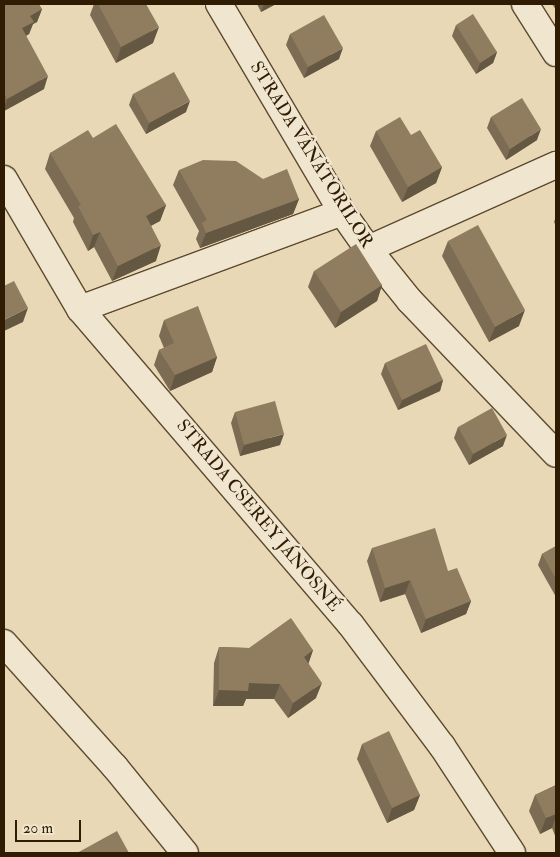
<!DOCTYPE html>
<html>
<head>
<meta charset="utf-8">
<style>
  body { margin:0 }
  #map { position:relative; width:560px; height:857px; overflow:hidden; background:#e8d8b6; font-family:"IM FELL Double Pica",serif }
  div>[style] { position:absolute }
  .roads { filter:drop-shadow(1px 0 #5e4a30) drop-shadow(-1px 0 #5e4a30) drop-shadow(0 1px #5e4a30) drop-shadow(0 -1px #5e4a30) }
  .minor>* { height:26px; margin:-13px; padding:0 13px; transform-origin:13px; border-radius:13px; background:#f0e6d0 }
  .wall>* { inset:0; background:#7c6c53 }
  .shaded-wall>* { inset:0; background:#655843 }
  .building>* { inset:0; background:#907d60 }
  span { translate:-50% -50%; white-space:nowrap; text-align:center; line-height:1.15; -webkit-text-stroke:5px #f0e6d0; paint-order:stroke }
  .street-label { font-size:18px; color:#301b03 }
  .frame { position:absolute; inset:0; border:5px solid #301b03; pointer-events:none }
  .scale { position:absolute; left:15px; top:820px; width:66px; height:22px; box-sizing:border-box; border:2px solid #301b03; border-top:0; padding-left:6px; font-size:15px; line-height:18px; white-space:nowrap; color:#301b03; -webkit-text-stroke:4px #f0e6d0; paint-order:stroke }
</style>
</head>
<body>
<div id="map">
  <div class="roads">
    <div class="minor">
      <div style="left:219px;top:4px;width:242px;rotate:59.4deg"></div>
      <div style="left:342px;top:212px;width:45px;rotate:54.9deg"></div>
      <div style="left:368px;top:249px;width:67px;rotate:51.1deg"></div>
      <div style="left:410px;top:301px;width:211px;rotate:46.3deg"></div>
      <div style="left:525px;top:4px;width:58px;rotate:57.7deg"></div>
      <div style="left:4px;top:179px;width:151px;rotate:59.7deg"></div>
      <div style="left:80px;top:309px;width:416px;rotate:49.4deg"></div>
      <div style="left:351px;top:625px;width:151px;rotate:53.1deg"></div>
      <div style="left:442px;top:746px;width:128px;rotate:56.8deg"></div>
      <div style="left:368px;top:249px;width:206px;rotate:-24.1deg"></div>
      <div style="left:80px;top:309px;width:279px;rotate:-20.3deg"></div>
      <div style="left:4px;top:643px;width:166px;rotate:48.2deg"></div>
      <div style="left:115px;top:767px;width:111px;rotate:50.9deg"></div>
    </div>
  </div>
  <div class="wall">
    <div style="clip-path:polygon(4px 4px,42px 9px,37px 22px,33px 24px,29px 34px,26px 36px,44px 89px,4px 111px)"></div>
    <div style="clip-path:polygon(94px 4px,146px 4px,153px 43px,116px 63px,90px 15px)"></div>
    <div style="clip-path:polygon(257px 4px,276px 4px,261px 12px)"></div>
    <div style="clip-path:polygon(552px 4px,556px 4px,556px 10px)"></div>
    <div style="clip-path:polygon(456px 25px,497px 52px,493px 63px,476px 74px,452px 36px)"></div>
    <div style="clip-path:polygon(290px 34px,339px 59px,304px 78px,286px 45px)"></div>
    <div style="clip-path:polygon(133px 94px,186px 112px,146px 134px,129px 105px)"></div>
    <div style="clip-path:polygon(491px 117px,537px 140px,506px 160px,487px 128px)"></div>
    <div style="clip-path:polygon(376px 131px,411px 135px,442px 167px,436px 183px,402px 202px,370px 146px)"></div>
    <div style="clip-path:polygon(93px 138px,166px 205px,160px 221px,151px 226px,156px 261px,112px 281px,94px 247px,88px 251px,73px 222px,74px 218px,45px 169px,50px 153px)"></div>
    <div style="clip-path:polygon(179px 170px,263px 179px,299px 199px,293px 214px,200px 248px,196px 239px,199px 231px,173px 185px)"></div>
    <div style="clip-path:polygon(556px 216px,556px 226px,554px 222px)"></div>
    <div style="clip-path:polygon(448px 241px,519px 326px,489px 342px,442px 256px)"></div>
    <div style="clip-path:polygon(314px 271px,382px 285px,377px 301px,335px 328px,308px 287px)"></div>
    <div style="clip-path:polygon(164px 320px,217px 357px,212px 372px,170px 391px,154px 365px,159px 350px,164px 348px,159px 336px)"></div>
    <div style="clip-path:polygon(385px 363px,443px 380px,440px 391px,398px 410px,381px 374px)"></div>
    <div style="clip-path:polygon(235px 412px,280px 445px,240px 456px,231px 423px)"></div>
    <div style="clip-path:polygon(458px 427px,503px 446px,469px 465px,454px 438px)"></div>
    <div style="clip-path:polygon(556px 546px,556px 597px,538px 565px,542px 554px)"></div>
    <div style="clip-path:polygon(372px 548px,448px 571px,471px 601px,466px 614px,421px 633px,405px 594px,380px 602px,367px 561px)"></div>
    <div style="clip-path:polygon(219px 647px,313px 650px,308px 664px,316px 698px,288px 718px,274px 699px,246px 699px,243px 706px,213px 706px,214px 663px)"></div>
    <div style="clip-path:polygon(362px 744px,420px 795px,414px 810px,387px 823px,357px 759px)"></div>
    <div style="clip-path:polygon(556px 785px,556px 838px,552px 828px,540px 834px,529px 811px,535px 795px)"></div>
  </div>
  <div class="shaded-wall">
    <div style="clip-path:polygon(264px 4px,276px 4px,261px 12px)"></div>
    <div style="clip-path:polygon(42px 9px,37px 22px,33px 24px,29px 34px,17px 41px,22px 28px,30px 16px)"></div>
    <div style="clip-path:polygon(159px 27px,153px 43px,116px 63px,121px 47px)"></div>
    <div style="clip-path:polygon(343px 48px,339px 59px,304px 78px,308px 67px)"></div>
    <div style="clip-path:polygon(497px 52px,493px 63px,476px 74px,480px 63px)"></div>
    <div style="clip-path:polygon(48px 76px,44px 89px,4px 111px,4px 108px,7px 99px)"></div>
    <div style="clip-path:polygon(190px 101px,186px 112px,146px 134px,149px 123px)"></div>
    <div style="clip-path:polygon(541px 129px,537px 140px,506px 160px,510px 149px)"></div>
    <div style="clip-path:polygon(442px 167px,436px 183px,402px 202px,408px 187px)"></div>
    <div style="clip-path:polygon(299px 199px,293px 214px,200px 248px,206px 233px)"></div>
    <div style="clip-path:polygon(166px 205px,160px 221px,140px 231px,146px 216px)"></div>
    <div style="clip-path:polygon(100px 232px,94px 247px,88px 251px,93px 235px)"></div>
    <div style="clip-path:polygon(161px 245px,156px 261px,112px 281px,118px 266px)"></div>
    <div style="clip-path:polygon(382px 285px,377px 301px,335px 328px,341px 312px)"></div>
    <div style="clip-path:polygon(28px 308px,23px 322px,4px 331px,4px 320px)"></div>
    <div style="clip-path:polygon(525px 310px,519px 326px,489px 342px,495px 327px)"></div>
    <div style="clip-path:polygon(217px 357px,212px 372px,170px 391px,175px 375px)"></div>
    <div style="clip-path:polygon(443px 380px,440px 391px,398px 410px,402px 400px)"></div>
    <div style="clip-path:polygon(284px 434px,280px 445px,240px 456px,244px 445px)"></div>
    <div style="clip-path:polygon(507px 435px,503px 446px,469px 465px,473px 454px)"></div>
    <div style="clip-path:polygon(410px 580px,405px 594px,380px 602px,385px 588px)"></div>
    <div style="clip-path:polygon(471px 601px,466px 614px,421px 633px,426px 619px)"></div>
    <div style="clip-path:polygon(313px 650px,308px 665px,304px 657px)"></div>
    <div style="clip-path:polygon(249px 683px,280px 684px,274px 699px,246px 699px,243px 706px,213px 706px,219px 690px)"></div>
    <div style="clip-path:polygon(322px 683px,316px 698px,288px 718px,293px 703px)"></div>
    <div style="clip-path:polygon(420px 795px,414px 810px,387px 823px,392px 808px)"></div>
    <div style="clip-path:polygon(556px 814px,556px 816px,552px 828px,540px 834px,546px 818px)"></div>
  </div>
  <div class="building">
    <div style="clip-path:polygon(4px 4px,39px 4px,42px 9px,30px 16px,34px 22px,22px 28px,48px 76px,7px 99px,4px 93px)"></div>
    <div style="clip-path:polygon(98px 4px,146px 4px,159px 27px,121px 47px)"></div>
    <div style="clip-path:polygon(473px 14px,497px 52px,480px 63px,456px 25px)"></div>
    <div style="clip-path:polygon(324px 15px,343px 48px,308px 67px,290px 34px)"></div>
    <div style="clip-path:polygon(174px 72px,190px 101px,149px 123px,133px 94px)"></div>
    <div style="clip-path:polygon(522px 98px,541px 129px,510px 149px,491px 117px)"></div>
    <div style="clip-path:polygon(400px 117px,411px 135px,420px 130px,442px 167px,408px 187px,376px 131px)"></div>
    <div style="clip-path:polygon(116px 124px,166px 205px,146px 216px,161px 245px,118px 266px,100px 232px,93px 235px,78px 206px,81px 205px,50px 153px,88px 130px,93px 138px)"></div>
    <div style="clip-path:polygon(203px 160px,236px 161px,263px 179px,287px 169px,299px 199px,206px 233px,202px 223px,207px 220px,179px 170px)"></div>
    <div style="clip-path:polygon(478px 225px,525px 310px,495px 327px,448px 241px)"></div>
    <div style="clip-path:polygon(356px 244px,382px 285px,341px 312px,314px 271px)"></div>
    <div style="clip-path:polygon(14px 281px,28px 308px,4px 320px,4px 286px)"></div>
    <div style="clip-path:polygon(198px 306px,217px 357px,175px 375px,159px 350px,174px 343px,164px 320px)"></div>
    <div style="clip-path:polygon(426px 344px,443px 380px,402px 400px,385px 363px)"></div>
    <div style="clip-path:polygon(275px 401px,284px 434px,244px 445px,235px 412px)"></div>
    <div style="clip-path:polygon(492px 408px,507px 435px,473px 454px,458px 427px)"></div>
    <div style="clip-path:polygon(435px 528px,448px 571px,457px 568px,471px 601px,426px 619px,410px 580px,385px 588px,372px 548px)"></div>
    <div style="clip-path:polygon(556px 546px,556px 579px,542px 554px)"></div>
    <div style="clip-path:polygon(291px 618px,313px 650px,304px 657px,322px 683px,293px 703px,280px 684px,249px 683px,248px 691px,219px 690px,219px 647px,249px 648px)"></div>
    <div style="clip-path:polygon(389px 731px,420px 795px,392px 808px,362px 744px)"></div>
    <div style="clip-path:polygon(556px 785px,556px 814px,546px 818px,535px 795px)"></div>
    <div style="clip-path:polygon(117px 831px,129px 853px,77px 853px)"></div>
  </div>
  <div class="street-label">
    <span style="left:311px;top:155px;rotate:58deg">STRADA VÂNĂTORILOR</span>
    <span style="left:258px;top:516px;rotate:50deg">STRADA CSEREY JÁNOSNÉ</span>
  </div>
  <div class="frame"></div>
  <div class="scale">20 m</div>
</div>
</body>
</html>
